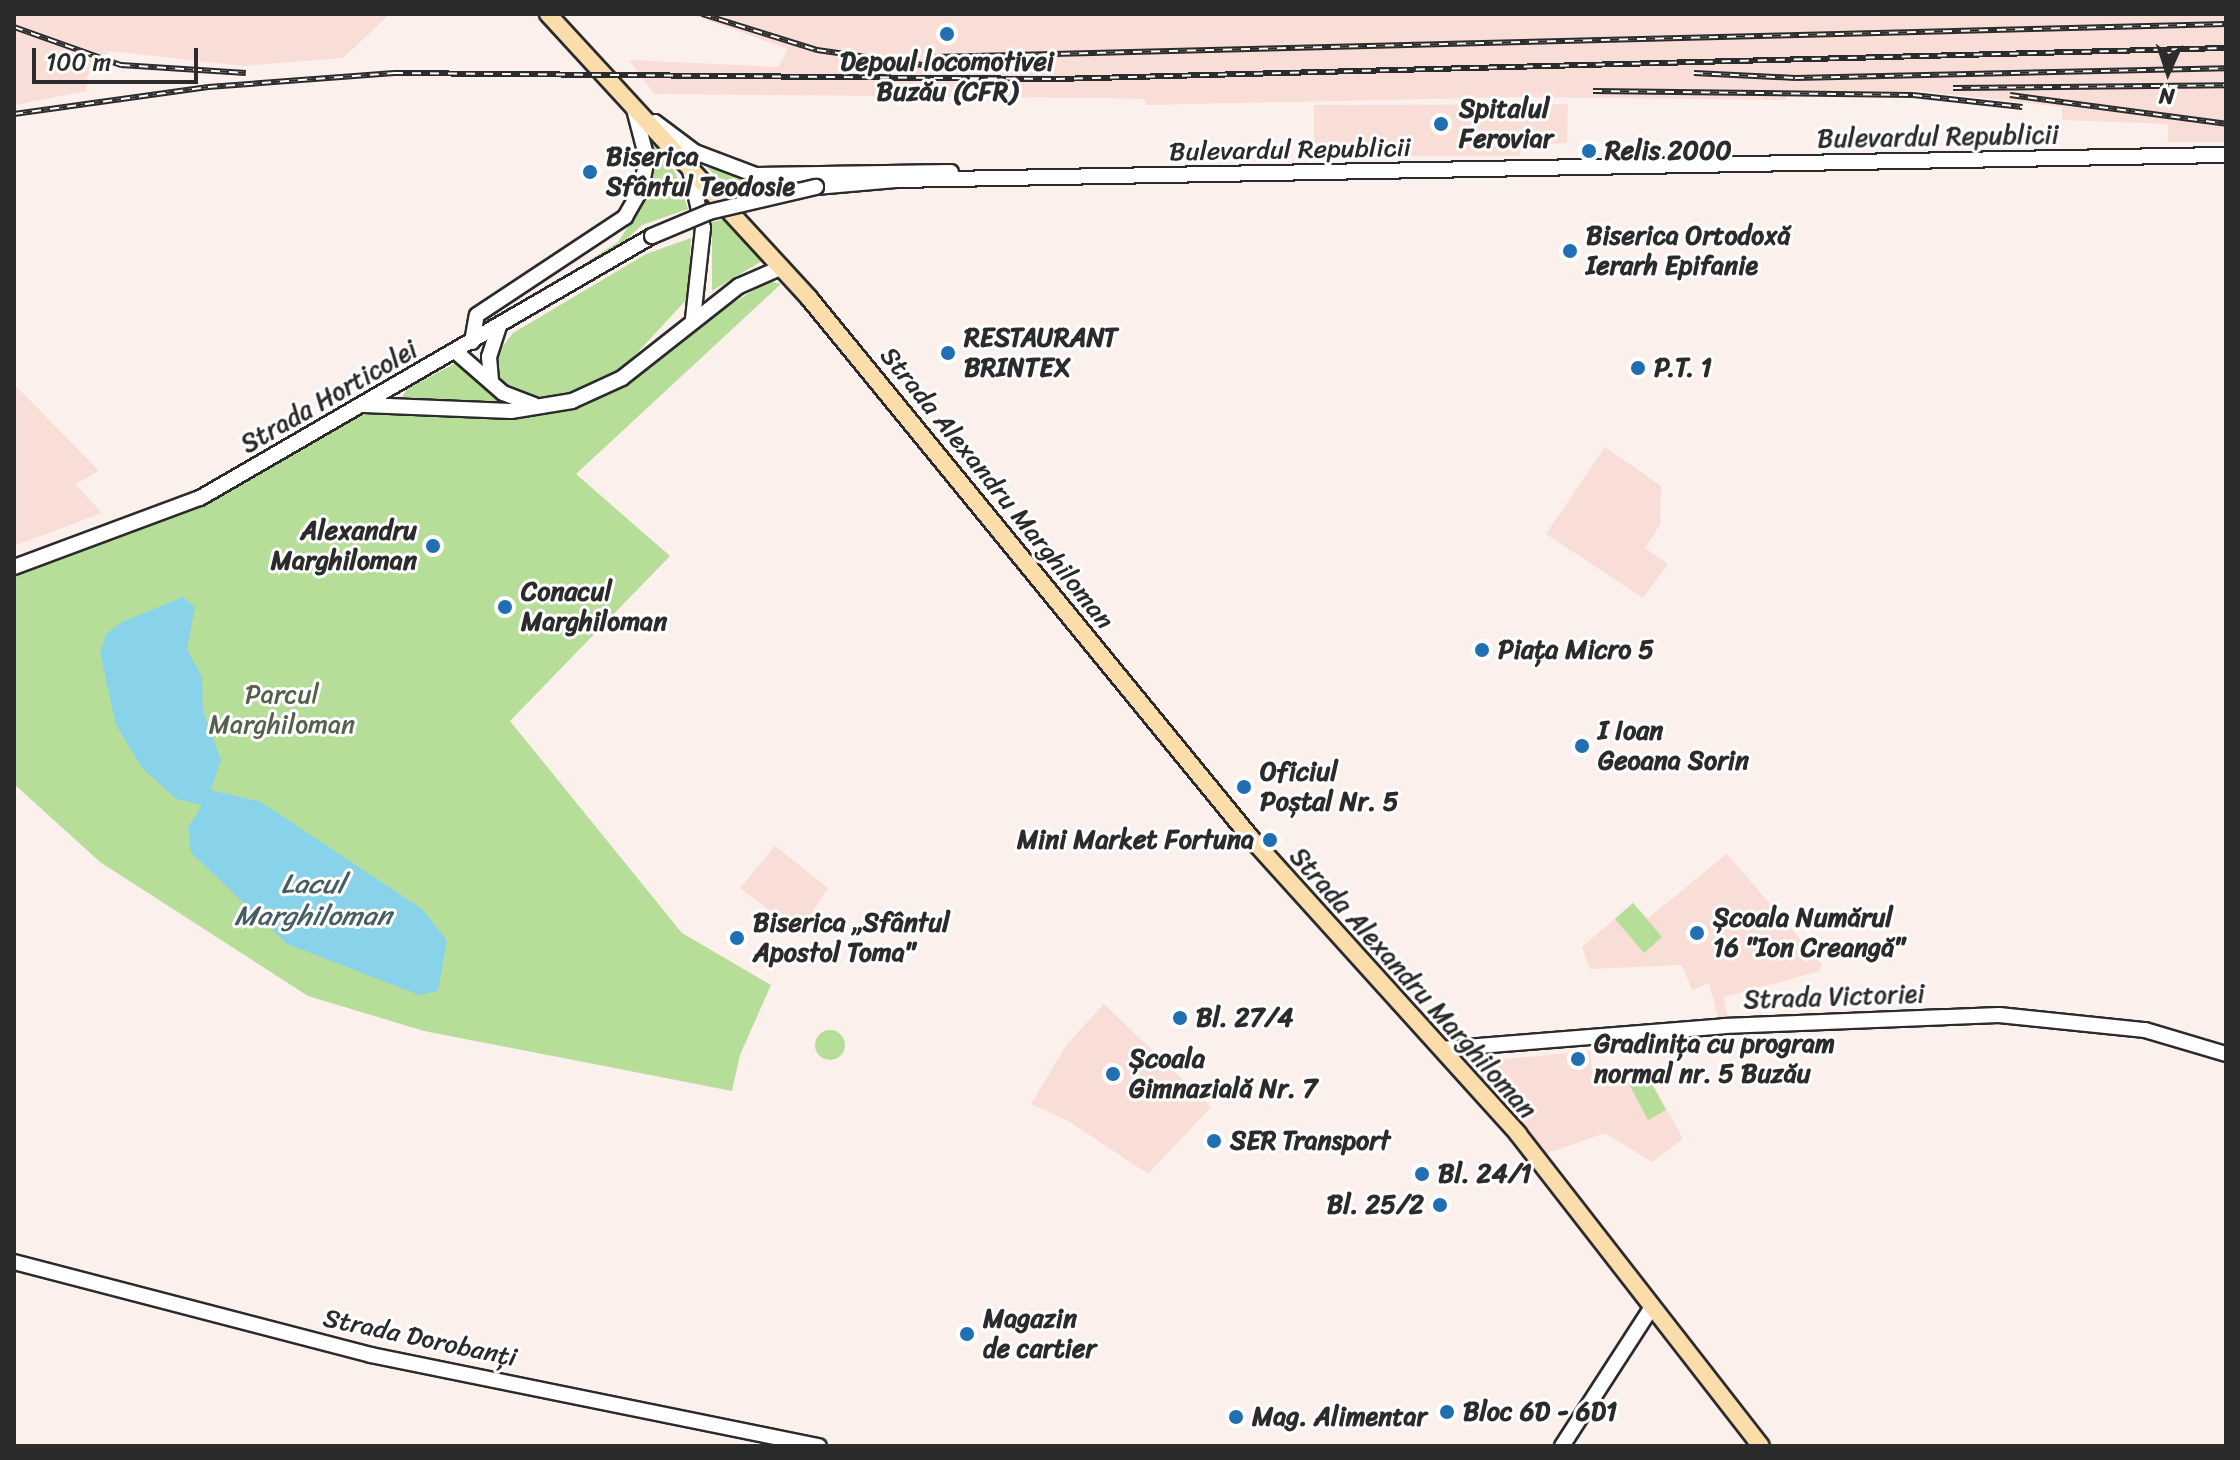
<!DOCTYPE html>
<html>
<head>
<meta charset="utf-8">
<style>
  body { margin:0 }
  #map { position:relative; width:2240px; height:1460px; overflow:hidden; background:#fcf0ed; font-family:Sriracha,sans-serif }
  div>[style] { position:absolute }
  .built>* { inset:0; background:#f8ded7 }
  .green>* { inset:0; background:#b7de99 }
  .round { border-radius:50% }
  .water>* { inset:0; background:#89d3ea }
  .roads { filter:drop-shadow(2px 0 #2b2b2b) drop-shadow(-2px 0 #2b2b2b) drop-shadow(0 2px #2b2b2b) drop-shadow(0 -2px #2b2b2b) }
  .secondary>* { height:14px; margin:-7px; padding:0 7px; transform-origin:7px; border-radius:7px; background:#fff }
  .primary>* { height:16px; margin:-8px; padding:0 8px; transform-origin:8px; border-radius:8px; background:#faddab }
  .rail>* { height:6px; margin-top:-3px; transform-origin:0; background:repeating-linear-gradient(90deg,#fff 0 9px,#2b2b2b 0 18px); box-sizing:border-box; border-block:2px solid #2b2b2b }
  .bridges { filter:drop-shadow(2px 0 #2b2b2b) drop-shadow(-2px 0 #2b2b2b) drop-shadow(0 2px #2b2b2b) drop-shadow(0 -2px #2b2b2b) }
  .secondary-bridge>* { height:14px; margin:-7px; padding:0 7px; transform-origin:7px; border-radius:7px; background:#fff }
  .dots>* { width:22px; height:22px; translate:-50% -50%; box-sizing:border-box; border:4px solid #fff; border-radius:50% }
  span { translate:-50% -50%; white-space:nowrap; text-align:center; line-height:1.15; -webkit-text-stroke:6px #fff; paint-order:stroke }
  .poi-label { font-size:26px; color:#2b2b2b; font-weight:700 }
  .left { translate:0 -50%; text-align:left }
  .right { translate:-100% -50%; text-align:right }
  .street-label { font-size:26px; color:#2b2b2b }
  .park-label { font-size:26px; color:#55614c }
  .water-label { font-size:28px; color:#475d64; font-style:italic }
  .frame { position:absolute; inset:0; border:16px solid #2b2b2b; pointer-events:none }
  .north { position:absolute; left:2128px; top:32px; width:80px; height:80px; -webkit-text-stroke:6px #fff; paint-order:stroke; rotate:183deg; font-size:22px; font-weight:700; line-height:32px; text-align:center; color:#2b2b2b }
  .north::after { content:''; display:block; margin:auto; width:28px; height:36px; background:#2b2b2b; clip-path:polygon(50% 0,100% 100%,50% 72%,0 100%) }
  .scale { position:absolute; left:32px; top:48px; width:166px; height:36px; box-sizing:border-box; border:4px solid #2b2b2b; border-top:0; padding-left:10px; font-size:24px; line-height:28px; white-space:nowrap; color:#2b2b2b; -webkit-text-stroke:6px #fff; paint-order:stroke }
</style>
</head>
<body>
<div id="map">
  <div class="built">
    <div style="clip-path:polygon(14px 14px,390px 14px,343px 58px,243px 66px,109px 51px,87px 76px,87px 91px,14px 105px)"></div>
    <div style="clip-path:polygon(690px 14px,2226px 14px,2226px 142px,2168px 142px,2168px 124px,2062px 120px,2062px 107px,1919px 91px,1788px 92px,1785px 100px,1524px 97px,1146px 105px,1145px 99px,1098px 98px,654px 94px,629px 60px,778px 67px,788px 49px)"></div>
    <div style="clip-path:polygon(1568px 104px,1567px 143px,1521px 146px,1520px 156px,1314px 156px,1314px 105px)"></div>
    <div style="clip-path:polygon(14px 384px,99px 471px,75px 484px,102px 513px,14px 546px)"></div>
    <div style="clip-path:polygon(1605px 447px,1661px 486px,1660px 525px,1645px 548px,1668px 564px,1643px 598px,1546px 534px)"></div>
    <div style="clip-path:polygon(775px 846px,828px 888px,799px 933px,740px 888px)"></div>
    <div style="clip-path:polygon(1727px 854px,1822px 964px,1820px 971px,1724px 997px,1728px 1020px,1719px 1021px,1709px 983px,1692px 990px,1682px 965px,1590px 969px,1582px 947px,1633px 903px,1648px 918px)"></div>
    <div style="clip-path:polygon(1104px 1004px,1211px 1107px,1148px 1174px,1070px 1122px,1031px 1104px,1067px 1044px)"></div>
    <div style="clip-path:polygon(1590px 1051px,1593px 1077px,1624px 1080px,1645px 1069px,1683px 1139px,1652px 1162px,1605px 1133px,1545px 1154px,1463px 1063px)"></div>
  </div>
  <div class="green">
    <div style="clip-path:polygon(652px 139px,676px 174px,688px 209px,642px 225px,617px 248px,585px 263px,618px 242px,638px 211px,649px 184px)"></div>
    <div style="clip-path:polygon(704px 163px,753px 179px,828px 174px,731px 195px)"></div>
    <div style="clip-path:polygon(725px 219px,762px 261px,712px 291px,712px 222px)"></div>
    <div style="clip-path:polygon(691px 238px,688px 298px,624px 367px,582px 391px,554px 396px,533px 398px,503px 388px,495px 356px,513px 333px,646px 254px)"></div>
    <div style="clip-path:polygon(769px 281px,781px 284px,576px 474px,670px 556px,510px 721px,682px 933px,771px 985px,740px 1055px,732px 1091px,424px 1031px,308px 996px,100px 862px,14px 784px,14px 573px,200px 498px,349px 411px,484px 411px,572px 401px)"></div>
    <div style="clip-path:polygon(460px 361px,504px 404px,402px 397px,408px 388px)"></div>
    <div style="clip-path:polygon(1633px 903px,1662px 937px,1644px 953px,1615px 919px)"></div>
    <div class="round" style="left:815px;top:1030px;width:30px;height:30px"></div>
    <div style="clip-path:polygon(1644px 1070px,1666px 1110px,1648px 1120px,1627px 1080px)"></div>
  </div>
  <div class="water">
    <div style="clip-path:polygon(183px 597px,195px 607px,187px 649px,202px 677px,203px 711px,221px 760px,211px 790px,261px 802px,422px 909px,447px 940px,438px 991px,419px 995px,287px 944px,191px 853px,188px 828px,202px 805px,176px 799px,142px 768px,116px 725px,100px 653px,106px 634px,122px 622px)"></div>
  </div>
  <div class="roads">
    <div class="secondary">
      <div style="left:655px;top:122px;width:50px;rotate:36.9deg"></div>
      <div style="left:695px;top:152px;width:65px;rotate:20.7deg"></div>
      <div style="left:756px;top:175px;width:195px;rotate:-0.9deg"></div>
      <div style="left:689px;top:166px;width:64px;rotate:77.3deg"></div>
      <div style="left:703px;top:228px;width:92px;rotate:96.3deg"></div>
      <div style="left:816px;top:187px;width:80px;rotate:-5deg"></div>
      <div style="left:896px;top:180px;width:1330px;rotate:-1.08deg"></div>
      <div style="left:472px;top:342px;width:27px;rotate:-80deg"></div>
      <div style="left:477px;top:315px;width:178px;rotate:-33.5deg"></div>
      <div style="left:625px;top:217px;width:32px;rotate:-60deg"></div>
      <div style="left:641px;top:189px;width:31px;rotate:-79deg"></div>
      <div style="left:647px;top:159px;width:52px;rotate:-104.6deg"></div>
      <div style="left:456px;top:352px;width:62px;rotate:41.1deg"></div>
      <div style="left:503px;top:393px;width:33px;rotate:21deg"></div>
      <div style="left:491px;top:380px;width:23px;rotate:-95deg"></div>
      <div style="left:489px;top:357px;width:32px;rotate:-72deg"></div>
      <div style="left:364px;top:405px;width:147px;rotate:2.3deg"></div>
      <div style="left:511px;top:411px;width:62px;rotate:-9.3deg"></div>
      <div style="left:572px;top:401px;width:55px;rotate:-24.7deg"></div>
      <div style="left:622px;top:378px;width:149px;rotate:-38.2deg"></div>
      <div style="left:739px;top:286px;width:47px;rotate:-23.8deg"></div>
      <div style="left:14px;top:567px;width:198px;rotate:-20.4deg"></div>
      <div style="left:200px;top:498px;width:522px;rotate:-30.1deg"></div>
      <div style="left:1441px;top:1049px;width:284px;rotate:-4.6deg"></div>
      <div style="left:1724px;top:1026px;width:275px;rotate:-2.3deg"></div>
      <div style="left:1999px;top:1015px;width:147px;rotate:5.9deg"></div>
      <div style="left:2145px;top:1030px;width:84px;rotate:16.5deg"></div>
      <div style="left:14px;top:1262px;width:369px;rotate:14.6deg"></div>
      <div style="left:371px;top:1355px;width:457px;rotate:11.5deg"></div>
      <div style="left:1562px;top:1446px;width:166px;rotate:-57.1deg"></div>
    </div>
    <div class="primary">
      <div style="left:548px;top:14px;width:386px;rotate:47.4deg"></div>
      <div style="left:809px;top:298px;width:696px;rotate:50.71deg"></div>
      <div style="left:1250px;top:837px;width:400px;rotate:47.9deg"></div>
      <div style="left:1518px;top:1134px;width:395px;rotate:52.1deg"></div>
    </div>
  </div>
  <div class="rail">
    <div style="left:702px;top:14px;width:121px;rotate:17.4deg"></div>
    <div style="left:817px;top:50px;width:135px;rotate:8.1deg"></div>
    <div style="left:14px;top:27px;width:114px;rotate:19.6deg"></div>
    <div style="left:121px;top:65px;width:125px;rotate:3.7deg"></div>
    <div style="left:935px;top:57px;width:1291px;rotate:-1.46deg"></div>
    <div style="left:1694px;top:73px;width:101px;rotate:2.8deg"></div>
    <div style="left:1795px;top:78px;width:431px;rotate:-1.3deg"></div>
    <div style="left:1953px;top:88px;width:273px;rotate:-0.6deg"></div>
    <div style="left:1593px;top:91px;width:320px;rotate:0.7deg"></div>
    <div style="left:1913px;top:95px;width:110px;rotate:6.3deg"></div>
    <div style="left:2010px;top:95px;width:218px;rotate:7.6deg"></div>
    <div style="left:14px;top:114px;width:196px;rotate:-7.9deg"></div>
    <div style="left:208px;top:87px;width:187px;rotate:-4.3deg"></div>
    <div style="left:394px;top:73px;width:662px;rotate:0.52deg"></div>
    <div style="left:1056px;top:79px;width:1170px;rotate:-1.52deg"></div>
  </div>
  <div class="bridges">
    <div class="secondary-bridge">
      <div style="left:652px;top:236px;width:62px;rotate:-22.8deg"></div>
      <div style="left:709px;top:212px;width:110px;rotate:-13.2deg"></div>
    </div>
  </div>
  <div class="dots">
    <div style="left:947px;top:34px;background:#1f6fb2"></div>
    <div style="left:1441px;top:124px;background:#1f6fb2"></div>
    <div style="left:1589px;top:151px;background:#1f6fb2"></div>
    <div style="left:590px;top:172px;background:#1f6fb2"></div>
    <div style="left:1570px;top:251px;background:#1f6fb2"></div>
    <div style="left:948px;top:353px;background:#1f6fb2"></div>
    <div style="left:1638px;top:368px;background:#1f6fb2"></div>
    <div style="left:433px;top:546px;background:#1f6fb2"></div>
    <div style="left:505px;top:607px;background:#1f6fb2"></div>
    <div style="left:1482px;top:650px;background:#1f6fb2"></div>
    <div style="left:1582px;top:746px;background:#1f6fb2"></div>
    <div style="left:1244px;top:787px;background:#1f6fb2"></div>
    <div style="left:1270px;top:840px;background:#1f6fb2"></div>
    <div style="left:1697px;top:933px;background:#1f6fb2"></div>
    <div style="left:737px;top:938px;background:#1f6fb2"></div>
    <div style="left:1180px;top:1018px;background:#1f6fb2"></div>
    <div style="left:1578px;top:1059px;background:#1f6fb2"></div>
    <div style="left:1113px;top:1074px;background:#1f6fb2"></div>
    <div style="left:1214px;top:1141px;background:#1f6fb2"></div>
    <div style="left:1422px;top:1174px;background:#1f6fb2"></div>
    <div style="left:1440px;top:1205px;background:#1f6fb2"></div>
    <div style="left:967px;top:1334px;background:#1f6fb2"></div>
    <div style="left:1447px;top:1412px;background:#1f6fb2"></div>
    <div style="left:1236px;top:1417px;background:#1f6fb2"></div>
  </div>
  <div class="poi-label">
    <span style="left:947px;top:77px">Depoul locomotivei<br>Buzău (CFR)</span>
    <span class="left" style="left:1459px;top:124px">Spitalul<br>Feroviar</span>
    <span class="left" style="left:1605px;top:151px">Relis 2000</span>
    <span class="left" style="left:606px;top:172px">Biserica<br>Sfântul Teodosie</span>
    <span class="left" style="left:1586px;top:251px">Biserica Ortodoxă<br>Ierarh Epifanie</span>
    <span class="left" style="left:964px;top:353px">RESTAURANT<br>BRINTEX</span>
    <span class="left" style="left:1654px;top:368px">P.T. 1</span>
    <span class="right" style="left:417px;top:546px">Alexandru<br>Marghiloman</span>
    <span class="left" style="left:521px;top:607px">Conacul<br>Marghiloman</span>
    <span class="left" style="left:1498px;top:650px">Piața Micro 5</span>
    <span class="left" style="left:1598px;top:746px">I Ioan<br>Geoana Sorin</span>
    <span class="left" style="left:1260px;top:787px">Oficiul<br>Poștal Nr. 5</span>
    <span class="right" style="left:1254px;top:840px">Mini Market Fortuna</span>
    <span class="left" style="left:1713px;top:933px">Școala Numărul<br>16 "Ion Creangă"</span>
    <span class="left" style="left:753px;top:938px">Biserica „Sfântul<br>Apostol Toma"</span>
    <span class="left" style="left:1196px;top:1018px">Bl. 27/4</span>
    <span class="left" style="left:1594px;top:1059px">Gradinița cu program<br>normal nr. 5 Buzău</span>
    <span class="left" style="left:1129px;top:1074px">Școala<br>Gimnazială Nr. 7</span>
    <span class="left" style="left:1230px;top:1141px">SER Transport</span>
    <span class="left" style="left:1438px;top:1174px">Bl. 24/1</span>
    <span class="right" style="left:1424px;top:1205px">Bl. 25/2</span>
    <span class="left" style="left:983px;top:1334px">Magazin<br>de cartier</span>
    <span class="left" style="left:1463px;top:1412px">Bloc 6D - 6D1</span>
    <span class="left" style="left:1252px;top:1417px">Mag. Alimentar</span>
  </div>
  <div class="street-label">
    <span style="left:1938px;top:137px;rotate:-1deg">Bulevardul Republicii</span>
    <span style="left:1290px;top:150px;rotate:-1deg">Bulevardul Republicii</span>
    <span style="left:329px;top:397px;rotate:-30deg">Strada Horticolei</span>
    <span style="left:997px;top:488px;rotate:51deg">Strada Alexandru Marghiloman</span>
    <span style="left:1413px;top:983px;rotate:48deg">Strada Alexandru Marghiloman</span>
    <span style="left:1834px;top:997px;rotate:-2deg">Strada Victoriei</span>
    <span style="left:420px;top:1338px;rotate:12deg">Strada Dorobanți</span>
  </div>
  <div class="park-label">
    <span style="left:282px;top:710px">Parcul<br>Marghiloman</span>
  </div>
  <div class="water-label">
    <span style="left:313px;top:900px">Lacul<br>Marghiloman</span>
  </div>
  <div class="frame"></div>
  <div class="north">N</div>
  <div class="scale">100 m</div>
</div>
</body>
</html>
